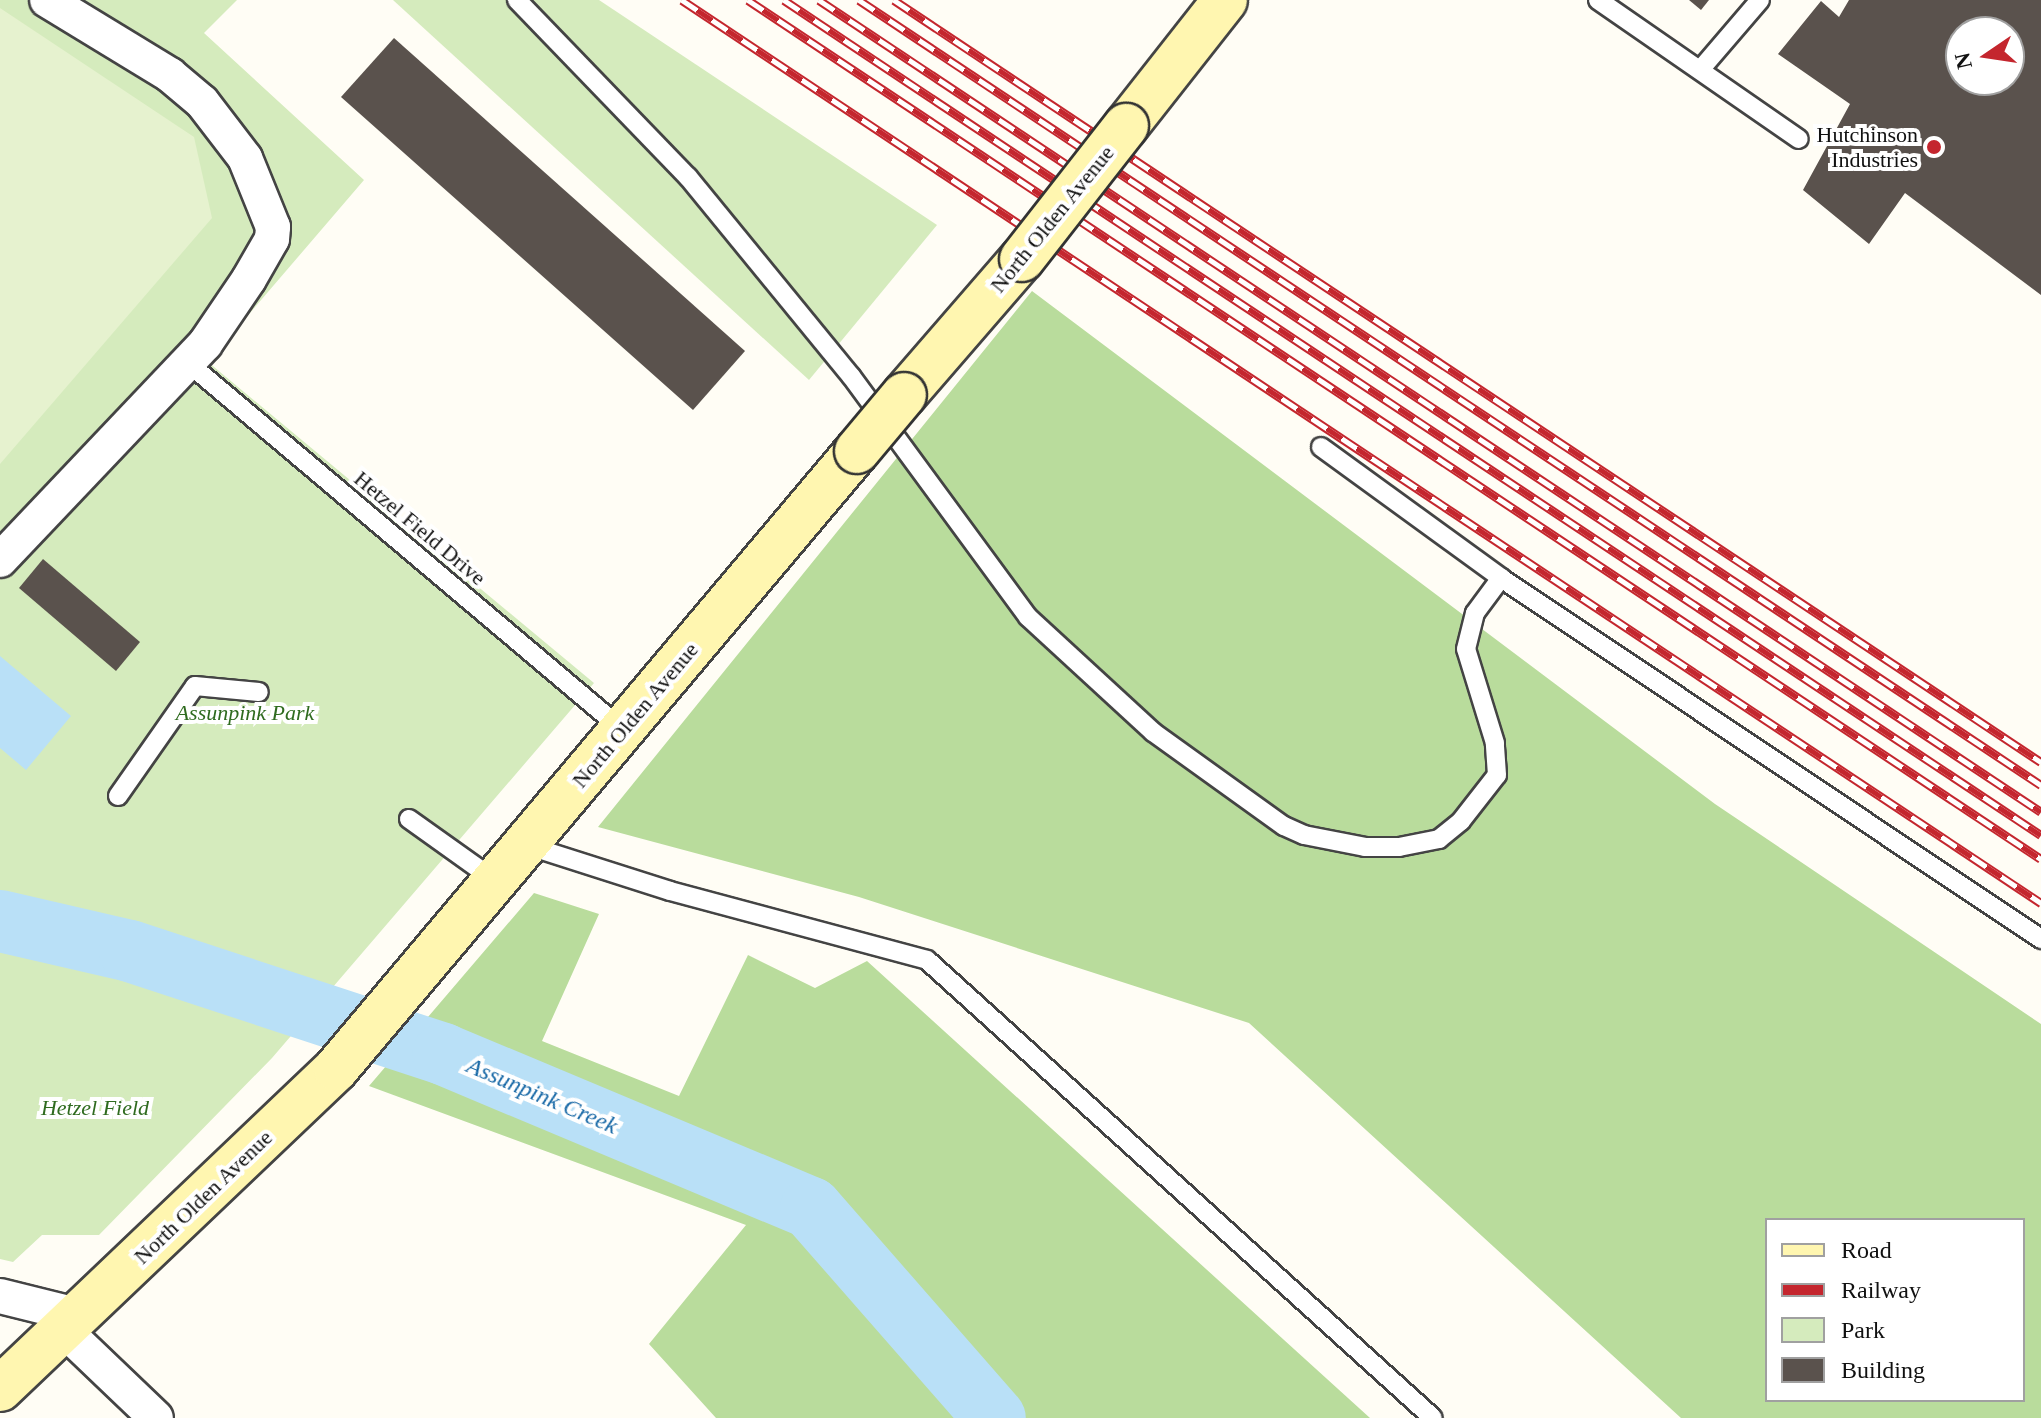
<!DOCTYPE html>
<html>
<head>
<meta charset="utf-8">
<style>
  body { margin:0 }
  #map { position:relative; width:2041px; height:1418px; overflow:hidden; background:#fffdf5; font-family:"Times New Roman",serif }
  div>[style] { position:absolute }
  .green>* { inset:0; background:#d5ebbd }
  .forest>* { inset:0; background:#b9dc9c }
  .pitch>* { inset:0; background:#e6f2cf }
  .water>* { inset:0; background:#b9e0f7 }
  .river>* { height:62px; margin:-31px; padding:0 31px; transform-origin:31px; border-radius:31px; background:#b9e0f7 }
  .building>* { inset:0; background:#5a524d }
  .roads { filter:drop-shadow(2px 0 #444) drop-shadow(-2px 0 #444) drop-shadow(0 2px #444) drop-shadow(0 -2px #444) }
  .lane>* { height:18px; margin:-9px; padding:0 9px; transform-origin:9px; border-radius:9px; background:#fff }
  .street>* { height:34px; margin:-17px; padding:0 17px; transform-origin:17px; border-radius:17px; background:#fff }
  .secondary>* { height:44px; margin:-22px; padding:0 22px; transform-origin:22px; border-radius:22px; background:#fff6b0 }
  .rail>* { height:9px; margin-top:-4.5px; transform-origin:0; background:repeating-linear-gradient(90deg,#fff 0 18px,#c4262e 0 36px); box-sizing:border-box; border-block:2px solid #c4262e }
  .bridges { filter:drop-shadow(2px 0 #333) drop-shadow(-2px 0 #333) drop-shadow(0 2px #333) drop-shadow(0 -2px #333) }
  .secondary-bridge>* { height:44px; margin:-22px; padding:0 22px; transform-origin:22px; border-radius:22px; background:#fff6b0 }
  .dots>* { width:22px; height:22px; translate:-50% -50%; box-sizing:border-box; border:4px solid #fff; border-radius:50% }
  span { translate:-50% -50%; white-space:nowrap; text-align:center; line-height:1.15; -webkit-text-stroke:8px #fff; paint-order:stroke }
  .poi-label { font-size:22px; color:#111 }
  .right { translate:-100% -50%; text-align:right }
  .street-label { font-size:22px; color:#111 }
  .park-label { font-size:22px; color:#2f6b1f; font-style:italic }
  .water-label { font-size:24px; color:#1768a6; font-style:italic }
  .legend { position:absolute; left:1765px; top:1218px; width:260px; height:184px; box-sizing:border-box; background:#fff; border:2px solid #a0a0a0; margin:0; padding:10px 14px; list-style:none; font-size:24px; color:#111 }
  .legend li { display:flex; align-items:center; gap:16px; height:40px }
  .legend b { width:40px; border:2px solid #a0a0a0 }
  .north { position:absolute; left:1945px; top:16px; width:80px; height:80px; box-sizing:border-box; background:#fff; border:2px solid #a0a0a0; border-radius:50%; rotate:257deg; font-size:22px; font-weight:700; line-height:32px; text-align:center; color:#111 }
  .north::after { content:''; display:block; margin:auto; width:28px; height:36px; background:#c4262e; clip-path:polygon(50% 0,100% 100%,50% 72%,0 100%) }
</style>
</head>
<body>
<div id="map">
  <div class="green">
    <div style="clip-path:polygon(0 0,237px 0,204px 33px,364px 180px,208px 362px,594px 683px,272px 1058px,99px 1235px,42px 1235px,13px 1262px,0 1259px)"></div>
    <div style="clip-path:polygon(393px 0,599px 0,937px 225px,809px 380px)"></div>
  </div>
  <div class="forest">
    <div style="clip-path:polygon(evenodd,1032px 291px,1715px 804px,2041px 1024px,2041px 1418px,1681px 1418px,1249px 1023px,859px 897px,598px 827px,1032px 291px,1767px 1220px,2023px 1220px,2023px 1400px,1767px 1400px,1767px 1220px)"></div>
    <div style="clip-path:polygon(534px 893px,599px 914px,542px 1041px,679px 1096px,748px 955px,815px 988px,867px 961px,1370px 1418px,716px 1418px,649px 1344px,746px 1225px,369px 1086px)"></div>
  </div>
  <div class="pitch">
    <div style="clip-path:polygon(0 8px,194px 137px,212px 218px,0 464px)"></div>
  </div>
  <div class="water">
    <div style="clip-path:polygon(0 656px,71px 716px,26px 770px,0 748px)"></div>
  </div>
  <div class="river">
    <div style="left:0;top:921px;width:133px;rotate:13deg"></div>
    <div style="left:130px;top:951px;width:330px;rotate:18.2deg"></div>
    <div style="left:443px;top:1054px;width:399px;rotate:22.7deg"></div>
    <div style="left:811px;top:1208px;width:279px;rotate:48.8deg"></div>
  </div>
  <div class="building">
    <div style="clip-path:polygon(1689px 0,1709px 0,1701px 10px)"></div>
    <div style="clip-path:polygon(evenodd,1849px 0,2041px 0,2041px 295px,1905px 193px,1869px 244px,1803px 190px,1850px 104px,1778px 54px,1821px 1px,1839px 17px,1849px 0,1961px 32px,2009px 32px,2009px 80px,1961px 80px,1961px 32px)"></div>
    <div style="clip-path:polygon(394px 38px,745px 351px,693px 410px,341px 97px)"></div>
    <div style="clip-path:polygon(43px 559px,140px 642px,116px 671px,19px 588px)"></div>
  </div>
  <div class="roads">
    <div class="lane">
      <div style="left:517px;top:0;width:246px;rotate:46deg"></div>
      <div style="left:688px;top:177px;width:257px;rotate:50.7deg"></div>
      <div style="left:851px;top:376px;width:299px;rotate:53.7deg"></div>
      <div style="left:1028px;top:617px;width:170px;rotate:42.6deg"></div>
      <div style="left:1153px;top:732px;width:161px;rotate:35.7deg"></div>
      <div style="left:1284px;top:826px;width:22px;rotate:24deg"></div>
      <div style="left:1304px;top:835px;width:62px;rotate:11.1deg"></div>
      <div style="left:1365px;top:847px;width:34px"></div>
      <div style="left:1399px;top:847px;width:41px;rotate:-11.3deg"></div>
      <div style="left:1439px;top:839px;width:28px;rotate:-39deg"></div>
      <div style="left:1461px;top:821px;width:58px;rotate:-52deg"></div>
      <div style="left:1497px;top:775px;width:32px;rotate:-94deg"></div>
      <div style="left:1495px;top:743px;width:98px;rotate:-107.1deg"></div>
      <div style="left:1466px;top:649px;width:37px;rotate:-76deg"></div>
      <div style="left:1475px;top:613px;width:44px;rotate:-53.4deg"></div>
      <div style="left:1598px;top:0;width:244px;rotate:34.7deg"></div>
      <div style="left:1700px;top:70px;width:92px;rotate:-49.4deg"></div>
      <div style="left:187px;top:362px;width:571px;rotate:40.17deg"></div>
      <div style="left:1321px;top:447px;width:223px;rotate:36deg"></div>
      <div style="left:1501px;top:578px;width:650px;rotate:33.76deg"></div>
      <div style="left:118px;top:796px;width:134px;rotate:-55deg"></div>
      <div style="left:195px;top:686px;width:64px;rotate:5.4deg"></div>
      <div style="left:409px;top:819px;width:107px;rotate:35.5deg"></div>
      <div style="left:526px;top:845px;width:151px;rotate:17.7deg"></div>
      <div style="left:670px;top:891px;width:266px;rotate:15deg"></div>
      <div style="left:927px;top:960px;width:682px;rotate:42.15deg"></div>
    </div>
    <div class="street">
      <div style="left:0;top:560px;width:298px;rotate:-46.5deg"></div>
      <div style="left:205px;top:344px;width:78px;rotate:-55.9deg"></div>
      <div style="left:249px;top:279px;width:46px;rotate:-60.1deg"></div>
      <div style="left:272px;top:239px;width:12px;rotate:-85deg"></div>
      <div style="left:273px;top:227px;width:74px;rotate:-112.1deg"></div>
      <div style="left:245px;top:158px;width:71px;rotate:-127.5deg"></div>
      <div style="left:202px;top:102px;width:42px;rotate:-139.8deg"></div>
      <div style="left:170px;top:75px;width:144px;rotate:-148.6deg"></div>
      <div style="left:0;top:1296px;width:82px;rotate:14deg"></div>
      <div style="left:64px;top:1330px;width:127px;rotate:43.7deg"></div>
    </div>
    <div class="secondary">
      <div style="left:1126px;top:126px;width:160px;rotate:-51.8deg"></div>
      <div style="left:904px;top:395px;width:180px;rotate:-49.1deg"></div>
      <div style="left:0;top:1389px;width:464px;rotate:-43.6deg"></div>
      <div style="left:336px;top:1069px;width:808px;rotate:-49.87deg"></div>
    </div>
  </div>
  <div class="rail">
    <div style="left:682px;top:0;width:1632px;rotate:33.6deg"></div>
    <div style="left:748px;top:0;width:1552px;rotate:33.6deg"></div>
    <div style="left:784px;top:0;width:1509px;rotate:33.6deg"></div>
    <div style="left:819px;top:0;width:1467px;rotate:33.6deg"></div>
    <div style="left:859px;top:0;width:1419px;rotate:33.59deg"></div>
    <div style="left:894px;top:0;width:1377px;rotate:33.6deg"></div>
  </div>
  <div class="bridges">
    <div class="secondary-bridge">
      <div style="left:1022px;top:259px;width:169px;rotate:-52deg"></div>
      <div style="left:857px;top:451px;width:73px;rotate:-50deg"></div>
    </div>
  </div>
  <div class="dots">
    <div style="left:1934px;top:147px;background:#c4262e"></div>
  </div>
  <div class="poi-label">
    <span class="right" style="left:1918px;top:147px">Hutchinson<br>Industries</span>
  </div>
  <div class="street-label">
    <span style="left:1052px;top:219px;rotate:-51deg">North Olden Avenue</span>
    <span style="left:420px;top:528px;rotate:40deg">Hetzel Field Drive</span>
    <span style="left:635px;top:715px;rotate:-50deg">North Olden Avenue</span>
    <span style="left:203px;top:1197px;rotate:-44deg">North Olden Avenue</span>
  </div>
  <div class="park-label">
    <span style="left:245px;top:713px">Assunpink Park</span>
    <span style="left:95px;top:1108px">Hetzel Field</span>
  </div>
  <div class="water-label">
    <span style="left:542px;top:1096px;rotate:23deg">Assunpink Creek</span>
  </div>
  <ul class="legend">
  <li><b style="height:10px;background:#fff6b0"></b>Road</li>
  <li><b style="height:10px;background:#c4262e"></b>Railway</li>
  <li><b style="height:22px;background:#d5ebbd"></b>Park</li>
  <li><b style="height:22px;background:#5a524d"></b>Building</li>
  </ul>
  <div class="north">N</div>
</div>
</body>
</html>
